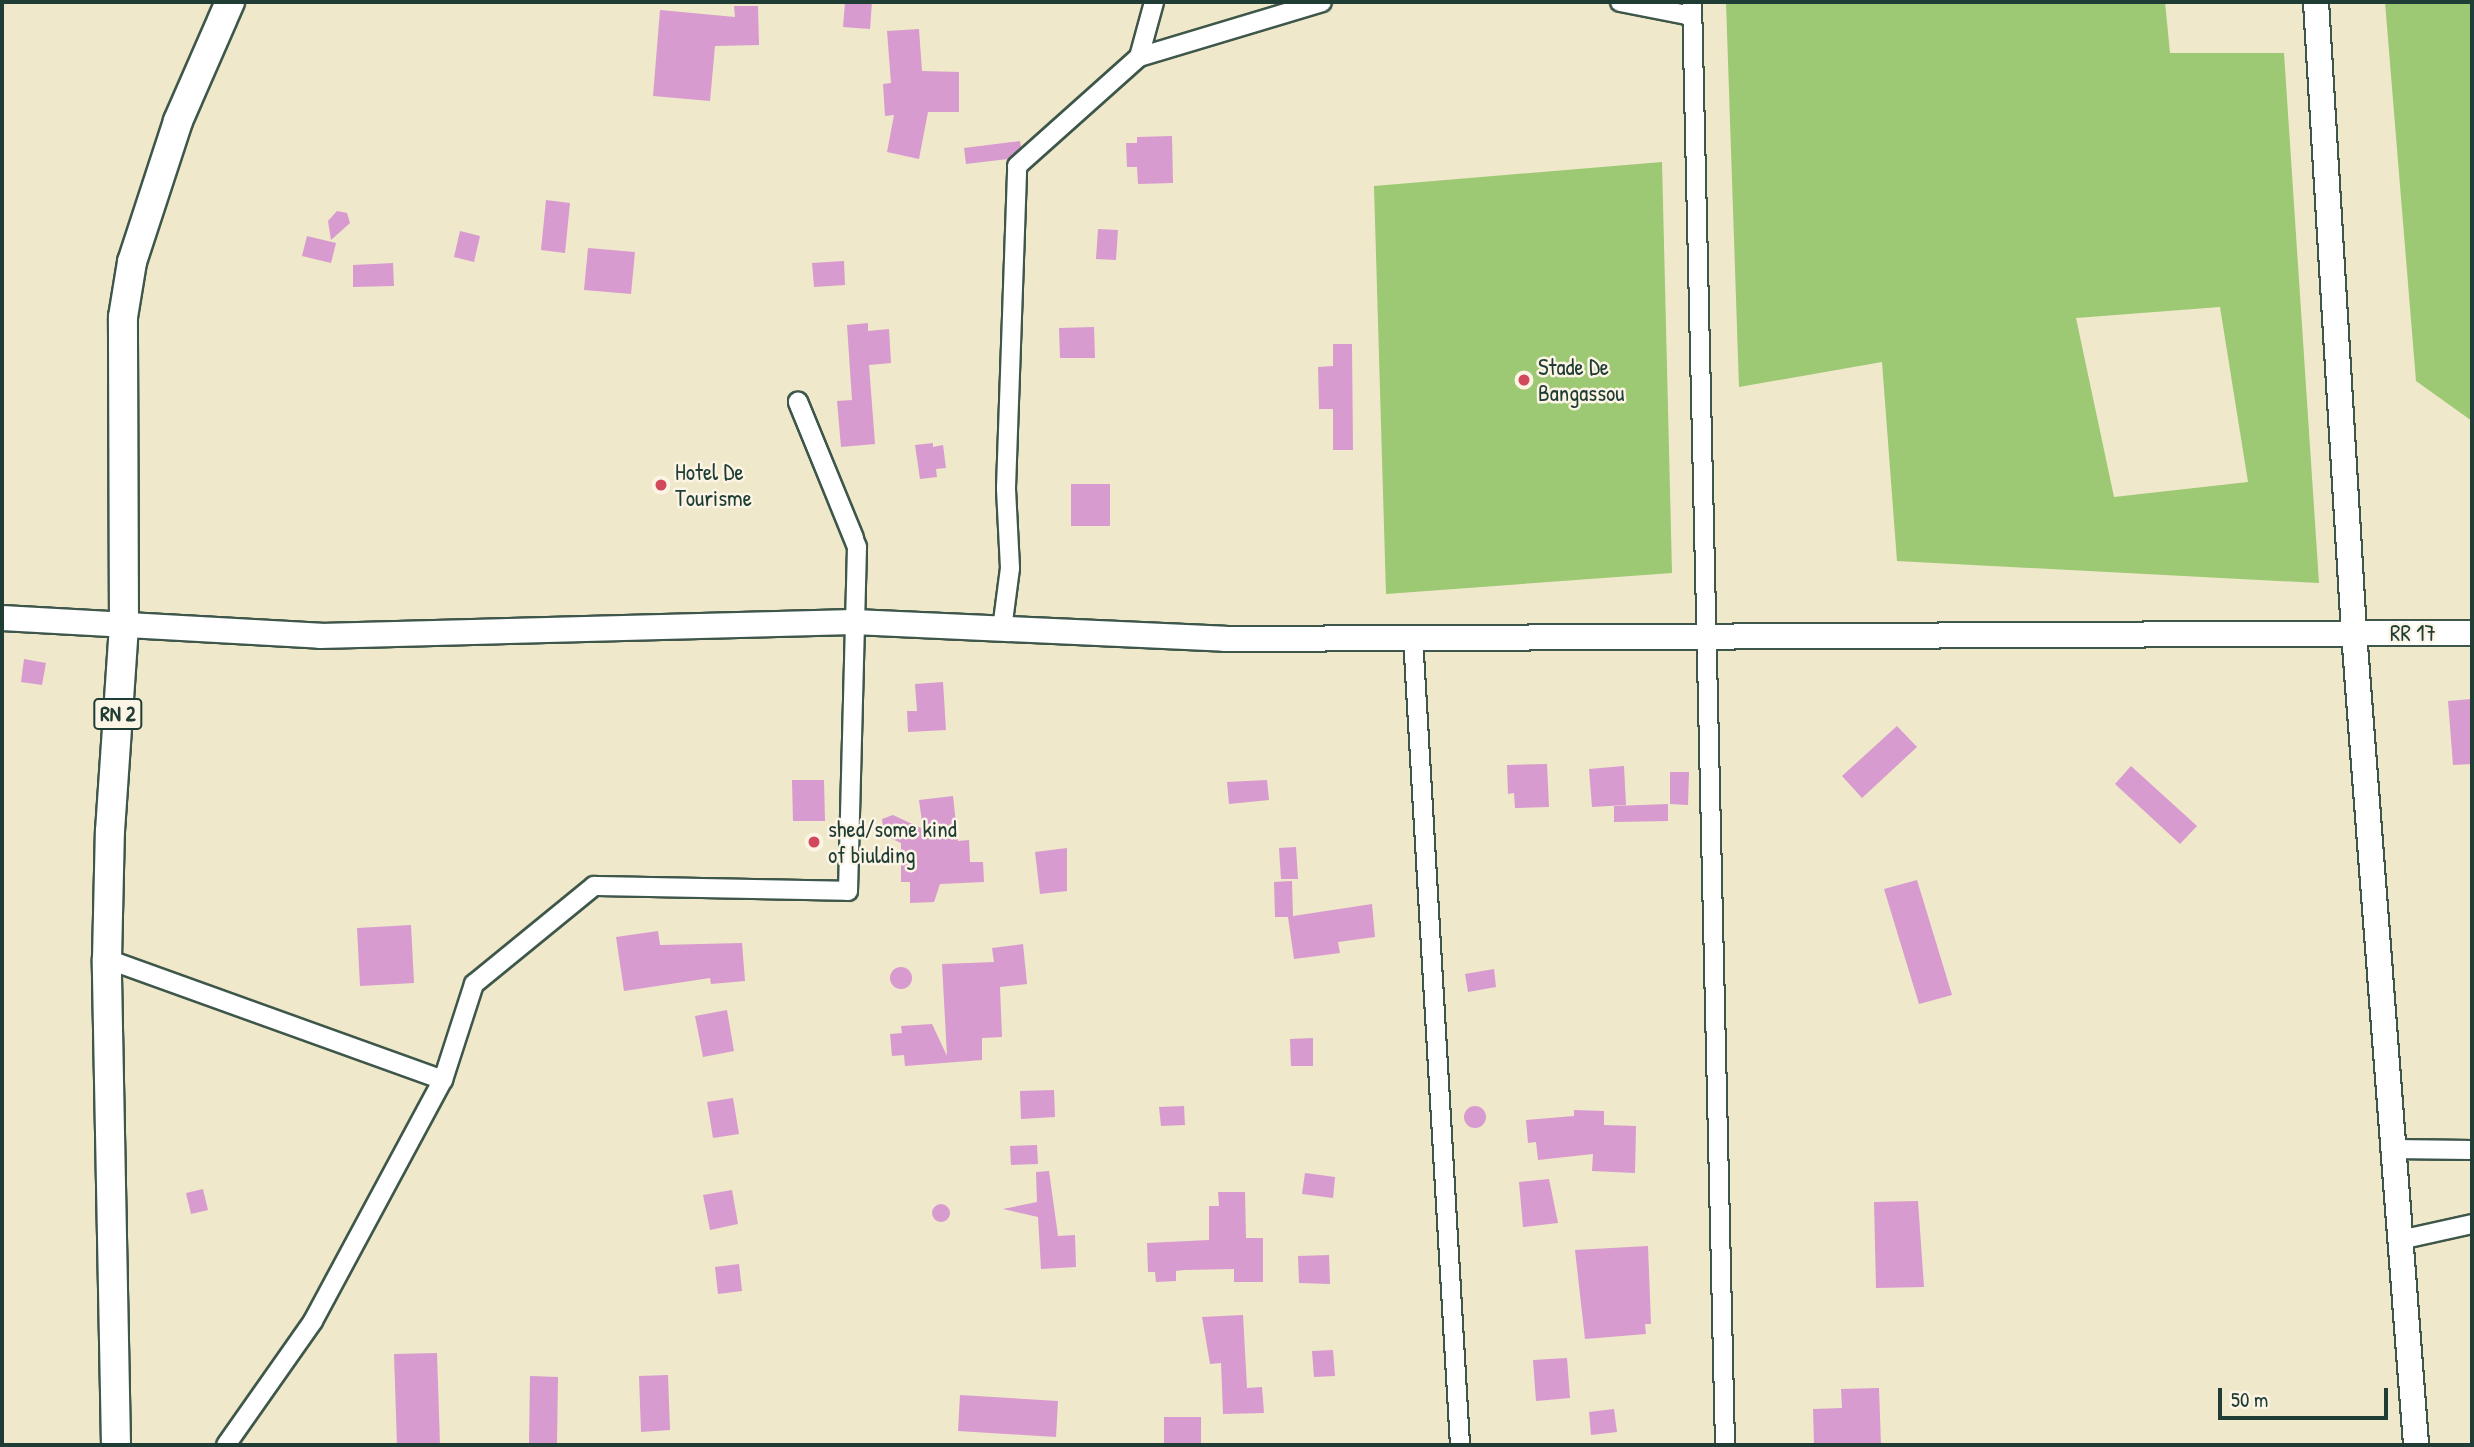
<!DOCTYPE html>
<html>
<head>
<meta charset="utf-8">
<style>
  body { margin:0 }
  #map { position:relative; width:2474px; height:1447px; overflow:hidden; background:#efe8ca; font-family:"Patrick Hand",sans-serif }
  div>[style] { position:absolute }
  .green>* { inset:0; background:#9dc874 }
  .building>* { inset:0; background:#d79bcf }
  .round { border-radius:50% }
  .roads { filter:drop-shadow(2px 0 #3e574a) drop-shadow(-2px 0 #3e574a) drop-shadow(0 2px #3e574a) drop-shadow(0 -2px #3e574a) }
  .street>* { height:18px; margin:-9px; padding:0 9px; transform-origin:9px; border-radius:9px; background:#fff }
  .secondary>* { height:24px; margin:-12px; padding:0 12px; transform-origin:12px; border-radius:12px; background:#fff }
  .primary>* { height:28px; margin:-14px; padding:0 14px; transform-origin:14px; border-radius:14px; background:#fff }
  .dots>* { width:19px; height:19px; translate:-50% -50%; box-sizing:border-box; border:4px solid #fcf5e5; border-radius:50% }
  span { translate:-50% -50%; white-space:nowrap; text-align:center; line-height:1.15; -webkit-text-stroke:5px #fcf5e5; paint-order:stroke }
  .shield-label span { padding:2px 5px; background:#fcf5e5; border:2px solid; border-radius:5px; -webkit-text-stroke-width:0 }
  .shield-label { font-size:21px; color:#1f3d34; font-weight:700 }
  .poi-label { font-size:23px; color:#1f3d34 }
  .left { translate:0 -50%; text-align:left }
  .street-label { font-size:23px; color:#1f3d34 }
  .frame { position:absolute; inset:0; border:4px solid #1f3d34; pointer-events:none }
  .scale { position:absolute; left:2218px; top:1388px; width:170px; height:32px; box-sizing:border-box; border:4px solid #1f3d34; border-top:0; padding-left:9px; font-size:21px; line-height:24px; white-space:nowrap; color:#1f3d34; -webkit-text-stroke:5px #fcf5e5; paint-order:stroke }
</style>
</head>
<body>
<div id="map">
  <div class="green">
    <div style="clip-path:polygon(evenodd,1726px 2px,2165px 2px,2170px 53px,2284px 53px,2319px 583px,1897px 561px,1882px 362px,1739px 387px,1726px 2px,2220px 307px,2248px 482px,2114px 497px,2076px 318px,2220px 307px)"></div>
    <div style="clip-path:polygon(2385px 2px,2472px 2px,2472px 421px,2416px 381px)"></div>
    <div style="clip-path:polygon(1662px 162px,1672px 573px,1386px 594px,1374px 186px)"></div>
  </div>
  <div class="building">
    <div style="clip-path:polygon(845px 2px,872px 2px,870px 29px,843px 27px)"></div>
    <div style="clip-path:polygon(734px 6px,758px 6px,759px 45px,715px 46px,710px 101px,653px 96px,660px 10px,735px 17px)"></div>
    <div style="clip-path:polygon(919px 29px,922px 71px,959px 72px,959px 112px,928px 112px,919px 159px,887px 152px,894px 115px,885px 116px,883px 84px,891px 83px,887px 31px)"></div>
    <div style="clip-path:polygon(1172px 136px,1173px 183px,1138px 184px,1137px 167px,1127px 167px,1126px 143px,1137px 143px,1137px 137px)"></div>
    <div style="clip-path:polygon(1020px 141px,1021px 147px,1008px 159px,966px 164px,964px 148px)"></div>
    <div style="clip-path:polygon(546px 200px,570px 203px,565px 253px,541px 250px)"></div>
    <div style="clip-path:polygon(337px 211px,347px 213px,350px 223px,331px 240px,328px 221px)"></div>
    <div style="clip-path:polygon(1098px 229px,1118px 230px,1116px 260px,1096px 259px)"></div>
    <div style="clip-path:polygon(460px 231px,480px 236px,474px 262px,454px 257px)"></div>
    <div style="clip-path:polygon(307px 236px,336px 243px,331px 263px,302px 256px)"></div>
    <div style="clip-path:polygon(588px 248px,635px 252px,631px 294px,584px 290px)"></div>
    <div style="clip-path:polygon(844px 261px,845px 285px,814px 287px,812px 263px)"></div>
    <div style="clip-path:polygon(393px 263px,394px 286px,353px 287px,353px 265px)"></div>
    <div style="clip-path:polygon(868px 323px,868px 331px,889px 329px,891px 363px,869px 365px,875px 444px,841px 447px,837px 401px,852px 400px,847px 325px)"></div>
    <div style="clip-path:polygon(1094px 327px,1095px 358px,1060px 358px,1059px 328px)"></div>
    <div style="clip-path:polygon(1333px 344px,1352px 344px,1353px 450px,1333px 450px,1333px 409px,1319px 409px,1318px 367px,1333px 366px)"></div>
    <div style="clip-path:polygon(933px 443px,933px 447px,943px 445px,946px 468px,936px 469px,937px 477px,920px 479px,915px 445px)"></div>
    <div style="clip-path:polygon(1071px 484px,1110px 484px,1110px 526px,1071px 526px)"></div>
    <div style="clip-path:polygon(24px 659px,46px 663px,42px 685px,21px 682px)"></div>
    <div style="clip-path:polygon(943px 682px,946px 730px,908px 732px,907px 711px,917px 711px,915px 684px)"></div>
    <div style="clip-path:polygon(2472px 699px,2472px 764px,2453px 765px,2448px 701px)"></div>
    <div style="clip-path:polygon(1897px 726px,1917px 747px,1862px 798px,1842px 776px)"></div>
    <div style="clip-path:polygon(1547px 764px,1549px 807px,1515px 808px,1514px 793px,1508px 794px,1507px 765px)"></div>
    <div style="clip-path:polygon(1624px 766px,1626px 805px,1592px 807px,1589px 769px)"></div>
    <div style="clip-path:polygon(2131px 766px,2197px 826px,2180px 844px,2115px 784px)"></div>
    <div style="clip-path:polygon(1670px 772px,1689px 772px,1688px 805px,1670px 804px)"></div>
    <div style="clip-path:polygon(792px 780px,824px 780px,825px 821px,793px 821px)"></div>
    <div style="clip-path:polygon(1267px 780px,1269px 800px,1229px 804px,1227px 782px)"></div>
    <div style="clip-path:polygon(953px 796px,958px 841px,969px 840px,970px 862px,983px 862px,984px 882px,940px 884px,934px 902px,910px 903px,910px 882px,901px 882px,901px 843px,884px 835px,882px 819px,893px 815px,923px 829px,919px 800px)"></div>
    <div style="clip-path:polygon(1668px 804px,1668px 821px,1614px 822px,1614px 806px)"></div>
    <div style="clip-path:polygon(1296px 847px,1298px 879px,1281px 879px,1279px 848px)"></div>
    <div style="clip-path:polygon(1067px 848px,1067px 891px,1040px 894px,1035px 852px)"></div>
    <div style="clip-path:polygon(1917px 880px,1952px 995px,1919px 1004px,1884px 889px)"></div>
    <div style="clip-path:polygon(1292px 881px,1293px 916px,1372px 904px,1375px 937px,1338px 942px,1340px 953px,1294px 959px,1288px 917px,1275px 917px,1274px 882px)"></div>
    <div style="clip-path:polygon(411px 925px,414px 983px,360px 986px,357px 928px)"></div>
    <div style="clip-path:polygon(658px 931px,660px 945px,742px 943px,745px 981px,711px 984px,710px 978px,624px 991px,616px 937px)"></div>
    <div style="clip-path:polygon(1023px 944px,1027px 984px,1000px 987px,1002px 1037px,982px 1038px,982px 1060px,905px 1066px,904px 1055px,892px 1056px,890px 1034px,902px 1033px,901px 1026px,932px 1024px,947px 1056px,942px 964px,994px 962px,992px 948px)"></div>
    <div class="round" style="left:890px;top:967px;width:22px;height:22px"></div>
    <div style="clip-path:polygon(1494px 969px,1496px 987px,1468px 992px,1465px 974px)"></div>
    <div style="clip-path:polygon(727px 1010px,734px 1051px,703px 1057px,695px 1016px)"></div>
    <div style="clip-path:polygon(1313px 1038px,1313px 1066px,1291px 1066px,1290px 1039px)"></div>
    <div style="clip-path:polygon(1054px 1090px,1055px 1117px,1021px 1119px,1020px 1091px)"></div>
    <div style="clip-path:polygon(733px 1098px,739px 1134px,713px 1138px,707px 1102px)"></div>
    <div class="round" style="left:1464px;top:1106px;width:22px;height:22px"></div>
    <div style="clip-path:polygon(1184px 1106px,1185px 1125px,1161px 1126px,1159px 1107px)"></div>
    <div style="clip-path:polygon(1574px 1110px,1604px 1111px,1604px 1125px,1636px 1126px,1635px 1173px,1592px 1171px,1593px 1154px,1538px 1160px,1536px 1142px,1528px 1143px,1526px 1120px,1574px 1116px)"></div>
    <div style="clip-path:polygon(1037px 1145px,1038px 1164px,1011px 1165px,1010px 1146px)"></div>
    <div style="clip-path:polygon(1049px 1171px,1058px 1236px,1075px 1235px,1076px 1267px,1041px 1269px,1038px 1217px,1003px 1209px,1037px 1202px,1036px 1172px)"></div>
    <div style="clip-path:polygon(1305px 1173px,1335px 1177px,1333px 1198px,1302px 1194px)"></div>
    <div style="clip-path:polygon(1549px 1179px,1558px 1223px,1523px 1227px,1519px 1182px)"></div>
    <div style="clip-path:polygon(203px 1189px,208px 1210px,191px 1214px,186px 1193px)"></div>
    <div style="clip-path:polygon(732px 1190px,738px 1224px,710px 1230px,703px 1195px)"></div>
    <div style="clip-path:polygon(1218px 1192px,1245px 1192px,1246px 1238px,1263px 1238px,1263px 1282px,1234px 1282px,1234px 1269px,1184px 1270px,1176px 1271px,1176px 1281px,1156px 1282px,1155px 1272px,1148px 1272px,1147px 1243px,1209px 1240px,1209px 1206px,1219px 1206px)"></div>
    <div style="clip-path:polygon(1918px 1201px,1924px 1287px,1876px 1288px,1874px 1202px)"></div>
    <div class="round" style="left:932px;top:1204px;width:18px;height:18px"></div>
    <div style="clip-path:polygon(1648px 1246px,1651px 1324px,1645px 1324px,1646px 1334px,1585px 1339px,1575px 1250px)"></div>
    <div style="clip-path:polygon(1329px 1255px,1330px 1284px,1299px 1283px,1298px 1256px)"></div>
    <div style="clip-path:polygon(739px 1264px,742px 1291px,718px 1294px,715px 1267px)"></div>
    <div style="clip-path:polygon(1243px 1315px,1247px 1388px,1262px 1387px,1264px 1413px,1223px 1414px,1221px 1363px,1210px 1364px,1202px 1317px)"></div>
    <div style="clip-path:polygon(1333px 1350px,1335px 1376px,1314px 1377px,1312px 1351px)"></div>
    <div style="clip-path:polygon(437px 1353px,440px 1445px,397px 1445px,394px 1354px)"></div>
    <div style="clip-path:polygon(1567px 1358px,1570px 1398px,1536px 1401px,1533px 1360px)"></div>
    <div style="clip-path:polygon(668px 1375px,670px 1430px,641px 1432px,639px 1376px)"></div>
    <div style="clip-path:polygon(530px 1376px,558px 1377px,557px 1445px,529px 1445px)"></div>
    <div style="clip-path:polygon(1879px 1388px,1881px 1445px,1814px 1445px,1813px 1409px,1842px 1408px,1841px 1389px)"></div>
    <div style="clip-path:polygon(960px 1395px,1058px 1401px,1056px 1437px,958px 1431px)"></div>
    <div style="clip-path:polygon(1614px 1409px,1617px 1432px,1591px 1435px,1589px 1412px)"></div>
    <div style="clip-path:polygon(1164px 1417px,1201px 1417px,1201px 1445px,1164px 1445px)"></div>
  </div>
  <div class="roads">
    <div class="street">
      <div style="left:1620px;top:2px;width:73px;rotate:11deg"></div>
      <div style="left:1692px;top:2px;width:1443px;rotate:88.69deg"></div>
      <div style="left:1139px;top:57px;width:191px;rotate:-16.7deg"></div>
      <div style="left:1002px;top:629px;width:62px;rotate:-82.5deg"></div>
      <div style="left:1010px;top:568px;width:80px;rotate:-92.9deg"></div>
      <div style="left:1006px;top:488px;width:322px;rotate:-88deg"></div>
      <div style="left:1017px;top:166px;width:164px;rotate:-41.8deg"></div>
      <div style="left:1139px;top:57px;width:57px;rotate:-74.7deg"></div>
      <div style="left:1413px;top:637px;width:809px;rotate:86.67deg"></div>
      <div style="left:107px;top:959px;width:357px;rotate:19.8deg"></div>
      <div style="left:2392px;top:1149px;width:80px;rotate:0.7deg"></div>
      <div style="left:2400px;top:1240px;width:74px;rotate:-12.5deg"></div>
      <div style="left:226px;top:1445px;width:151px;rotate:-54.9deg"></div>
      <div style="left:313px;top:1321px;width:274px;rotate:-61.7deg"></div>
      <div style="left:443px;top:1080px;width:101px;rotate:-72.1deg"></div>
      <div style="left:474px;top:984px;width:155px;rotate:-39.2deg"></div>
      <div style="left:594px;top:886px;width:254px;rotate:1.1deg"></div>
      <div style="left:848px;top:891px;width:344px;rotate:-88.5deg"></div>
      <div style="left:857px;top:547px;width:157px;rotate:-112.1deg"></div>
      <div style="left:798px;top:402px;width:147px;rotate:67.6deg"></div>
    </div>
    <div class="secondary">
      <div style="left:2316px;top:2px;width:632px;rotate:86.55deg"></div>
      <div style="left:2354px;top:633px;width:814px;rotate:85.63deg"></div>
      <div style="left:2px;top:618px;width:319px;rotate:3.2deg"></div>
      <div style="left:320px;top:636px;width:534px;rotate:-1.5deg"></div>
      <div style="left:854px;top:622px;width:371px;rotate:2.6deg"></div>
      <div style="left:1225px;top:639px;width:1247px;rotate:-0.28deg"></div>
    </div>
    <div class="primary">
      <div style="left:116px;top:1445px;width:486px;rotate:-91.1deg"></div>
      <div style="left:107px;top:959px;width:128px;rotate:-88.7deg"></div>
      <div style="left:110px;top:831px;width:205px;rotate:-86.1deg"></div>
      <div style="left:124px;top:626px;width:309px;rotate:-90.2deg"></div>
      <div style="left:123px;top:317px;width:56px;rotate:-80.7deg"></div>
      <div style="left:132px;top:262px;width:148px;rotate:-71.9deg"></div>
      <div style="left:178px;top:121px;width:130px;rotate:-66.4deg"></div>
    </div>
  </div>
  <div class="dots">
    <div style="left:1524px;top:380px;background:#d1495b"></div>
    <div style="left:661px;top:485px;background:#d1495b"></div>
    <div style="left:814px;top:842px;background:#d1495b"></div>
  </div>
  <div class="shield-label">
    <span style="left:118px;top:714px">RN 2</span>
  </div>
  <div class="poi-label">
    <span class="left" style="left:1538px;top:380px">Stade De<br>Bangassou</span>
    <span class="left" style="left:675px;top:485px">Hotel De<br>Tourisme</span>
    <span class="left" style="left:828px;top:842px">shed/some kind<br>of biulding</span>
  </div>
  <div class="street-label">
    <span style="left:2413px;top:633px">RR 17</span>
  </div>
  <div class="frame"></div>
  <div class="scale">50 m</div>
</div>
</body>
</html>
